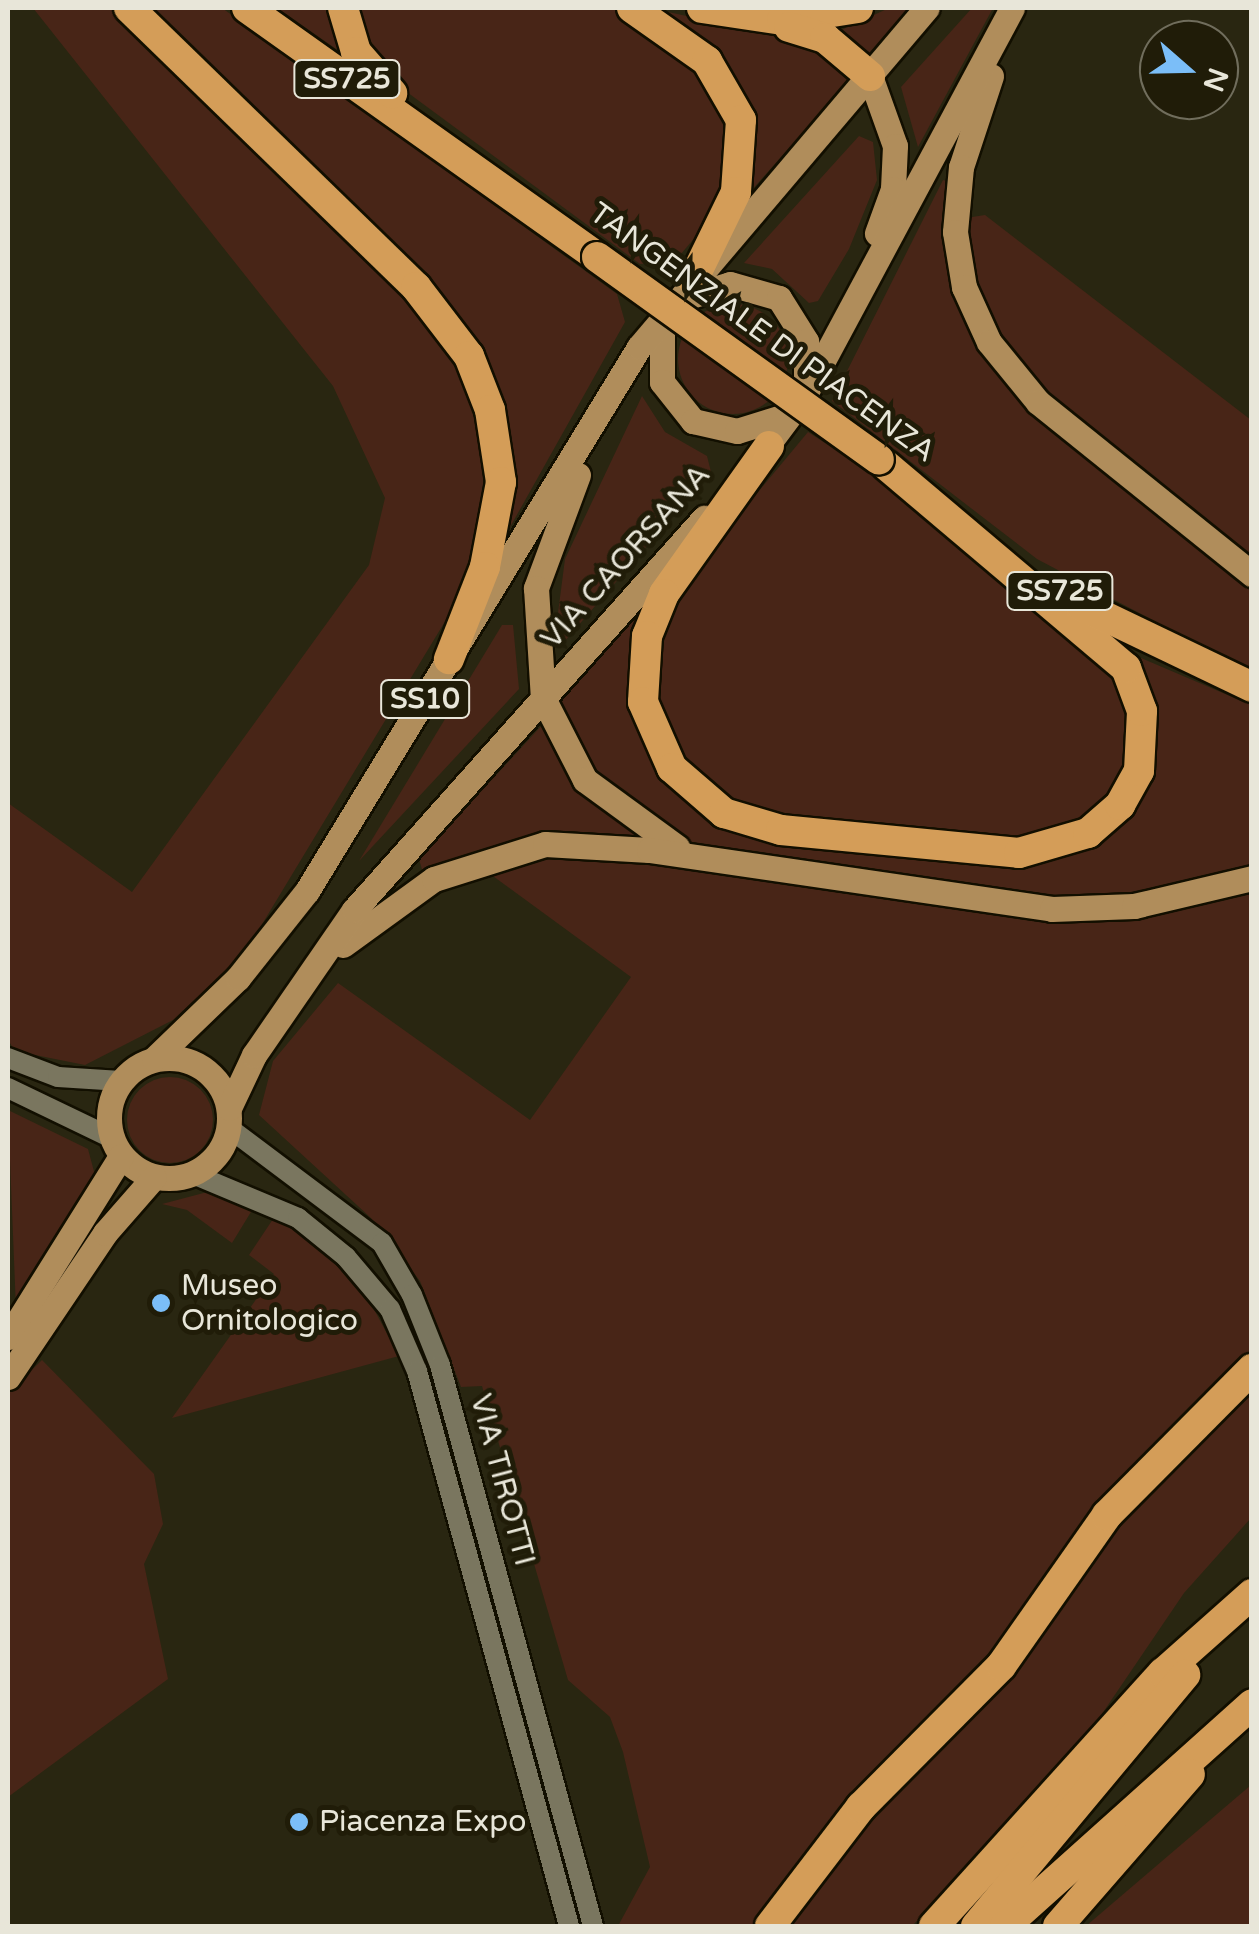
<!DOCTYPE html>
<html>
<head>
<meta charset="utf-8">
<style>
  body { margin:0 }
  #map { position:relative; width:1259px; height:1934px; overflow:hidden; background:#292611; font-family:"Varela Round",sans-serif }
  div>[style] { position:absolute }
  .green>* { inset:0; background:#482517 }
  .round { border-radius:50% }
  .roads { filter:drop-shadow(2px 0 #120f00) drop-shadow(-2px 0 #120f00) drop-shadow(0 2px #120f00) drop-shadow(0 -2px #120f00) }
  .minor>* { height:20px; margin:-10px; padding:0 10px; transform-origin:10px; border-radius:10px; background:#7a765f }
  .major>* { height:25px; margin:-12.5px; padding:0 12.5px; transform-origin:12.5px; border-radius:12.5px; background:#b08d5b }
  .major>.ring { margin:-12.5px; padding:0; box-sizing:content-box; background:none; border:25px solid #b08d5b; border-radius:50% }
  .highway>* { height:30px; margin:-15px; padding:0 15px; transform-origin:15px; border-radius:15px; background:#d49d58 }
  .bridges { filter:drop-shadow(2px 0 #120f00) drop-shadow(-2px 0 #120f00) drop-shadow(0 2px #120f00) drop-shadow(0 -2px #120f00) }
  .highway-bridge>* { height:30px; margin:-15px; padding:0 15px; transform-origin:15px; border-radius:15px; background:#d49d58 }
  .dots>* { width:28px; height:28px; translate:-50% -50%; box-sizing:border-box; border:5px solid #201c08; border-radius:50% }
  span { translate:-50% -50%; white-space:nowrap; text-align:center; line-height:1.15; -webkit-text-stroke:10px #201c08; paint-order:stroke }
  .shield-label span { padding:2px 8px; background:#201c08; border:2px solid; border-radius:8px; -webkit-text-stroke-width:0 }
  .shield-label { font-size:28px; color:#e8e6d9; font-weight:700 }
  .street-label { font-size:30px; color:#e8e6d9 }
  .poi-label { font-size:30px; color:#e8e6d9 }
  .left { translate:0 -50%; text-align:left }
  .frame { position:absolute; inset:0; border:10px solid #e8e6d9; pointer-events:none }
  .north { position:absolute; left:1139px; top:20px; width:100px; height:100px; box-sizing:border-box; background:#201c08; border:2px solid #706d5c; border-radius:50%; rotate:110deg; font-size:28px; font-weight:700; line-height:40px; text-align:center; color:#e8e6d9 }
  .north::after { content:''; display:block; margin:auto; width:35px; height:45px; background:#7bbef8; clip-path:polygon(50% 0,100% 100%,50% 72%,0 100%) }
</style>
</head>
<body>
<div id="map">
  <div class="green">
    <div style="clip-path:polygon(33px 8px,116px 8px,390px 276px,457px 354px,488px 441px,487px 525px,461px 595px,244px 954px,173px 1020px,85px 1065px,15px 1051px,8px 1040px,8px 803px,132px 892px,369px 565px,385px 498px,333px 386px)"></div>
    <div style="clip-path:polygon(144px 8px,222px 8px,617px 294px,625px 322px,509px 529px,499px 396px)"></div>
    <div style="clip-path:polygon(277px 8px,332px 8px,343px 48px,339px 51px)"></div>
    <div style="clip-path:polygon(355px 8px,618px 8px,685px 55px,726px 102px,734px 164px,708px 222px,675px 261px,640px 264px,396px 84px,374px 63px)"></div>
    <div style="clip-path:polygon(650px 8px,810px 43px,850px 73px,847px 83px,750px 192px,754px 137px,740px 88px)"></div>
    <div style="clip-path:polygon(889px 8px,910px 8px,871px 54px,837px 32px)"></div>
    <div style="clip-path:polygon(972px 8px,993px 8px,918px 147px,901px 87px)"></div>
    <div style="clip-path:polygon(859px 136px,873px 142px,877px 180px,849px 249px,818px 301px,809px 303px,772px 269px,744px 263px)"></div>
    <div style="clip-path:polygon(943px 180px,950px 182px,943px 221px,948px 265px,992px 366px,1040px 417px,1251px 584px,1251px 672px,1037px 559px,832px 401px)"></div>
    <div style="clip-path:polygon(985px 215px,1251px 420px,1251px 563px,1051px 403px,997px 341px,971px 273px,966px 218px)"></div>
    <div class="round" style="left:678px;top:304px;width:110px;height:110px"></div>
    <div style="clip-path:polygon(642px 396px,665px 432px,707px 456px,711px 472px,564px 642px,555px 636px,565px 559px)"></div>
    <div style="clip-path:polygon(808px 432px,870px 472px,1124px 685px,1133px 754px,1104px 810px,1044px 841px,753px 815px,690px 772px,655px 706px,654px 652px,684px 581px)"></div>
    <div style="clip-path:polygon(643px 610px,634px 645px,698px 808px,1034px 864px,1082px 850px,1126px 817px,1141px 658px,1251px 705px,1251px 869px,1155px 894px,1027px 899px,700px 848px,589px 769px,558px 704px)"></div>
    <div style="clip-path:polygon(502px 625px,513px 625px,519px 689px,359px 861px)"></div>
    <div style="clip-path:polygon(544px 723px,589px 795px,649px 842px,423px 873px,419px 859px)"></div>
    <div style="clip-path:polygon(581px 853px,997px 915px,1149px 915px,1251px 890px,1251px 1357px,758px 1926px,618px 1926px,650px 1867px,623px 1752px,610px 1717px,568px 1680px,482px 1386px,461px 1387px,420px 1281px,371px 1218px,259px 1115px,273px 1061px,338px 983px,530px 1120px,631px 977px,486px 871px)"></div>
    <div class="round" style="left:127px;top:1077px;width:86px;height:86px"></div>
    <div style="clip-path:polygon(8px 1110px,88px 1149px,96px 1179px,16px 1309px)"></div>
    <div style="clip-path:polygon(215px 1190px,257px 1202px,232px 1243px,187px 1210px,162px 1204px)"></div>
    <div style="clip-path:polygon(275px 1216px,292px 1223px,361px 1285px,399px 1356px,172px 1418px,274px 1274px,249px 1255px)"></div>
    <div style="clip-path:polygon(42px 1360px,154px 1474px,163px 1524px,144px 1564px,168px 1679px,8px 1797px,8px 1393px)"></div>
    <div style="clip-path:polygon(1251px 1386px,1251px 1518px,1184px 1593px,1072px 1758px,912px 1926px,785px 1926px,815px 1880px,1086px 1558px)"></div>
    <div style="clip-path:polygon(1251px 1785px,1251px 1926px,1086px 1926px)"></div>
  </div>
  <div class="roads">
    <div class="minor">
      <div style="left:8px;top:1058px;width:53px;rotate:20.8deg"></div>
      <div style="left:58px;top:1077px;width:63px;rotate:3.6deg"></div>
      <div style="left:8px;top:1088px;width:115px;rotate:25.7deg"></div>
      <div style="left:229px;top:1128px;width:191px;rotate:36.9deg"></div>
      <div style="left:382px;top:1243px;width:60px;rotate:60deg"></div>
      <div style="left:412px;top:1295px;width:75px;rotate:68.2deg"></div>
      <div style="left:440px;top:1365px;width:581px;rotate:74.74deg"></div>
      <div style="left:193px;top:1174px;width:114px;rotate:22.7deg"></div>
      <div style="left:298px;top:1218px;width:62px;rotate:39.1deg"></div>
      <div style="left:346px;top:1257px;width:68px;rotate:49.8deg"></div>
      <div style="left:390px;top:1309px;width:68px;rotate:66.5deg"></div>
      <div style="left:417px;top:1371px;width:575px;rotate:74.68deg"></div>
    </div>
    <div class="major">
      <div style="left:870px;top:76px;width:74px;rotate:70.3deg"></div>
      <div style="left:895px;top:146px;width:43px;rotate:92.7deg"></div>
      <div style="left:893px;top:189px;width:47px;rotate:110deg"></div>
      <div style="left:991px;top:76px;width:96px;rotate:108.2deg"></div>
      <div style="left:961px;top:167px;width:65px;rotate:95.3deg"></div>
      <div style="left:955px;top:232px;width:56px;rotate:80.7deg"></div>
      <div style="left:964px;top:287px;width:60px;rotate:65.6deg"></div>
      <div style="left:989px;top:342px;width:77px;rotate:50.8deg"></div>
      <div style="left:1038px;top:402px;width:275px;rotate:38.8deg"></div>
      <div style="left:681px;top:299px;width:51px;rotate:-17deg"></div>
      <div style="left:730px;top:284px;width:51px;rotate:15.9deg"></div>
      <div style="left:779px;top:298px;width:51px;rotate:57.9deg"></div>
      <div style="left:806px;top:341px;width:45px;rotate:90deg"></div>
      <div style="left:662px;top:324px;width:58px;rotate:90deg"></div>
      <div style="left:662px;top:382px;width:50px;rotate:51.5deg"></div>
      <div style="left:693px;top:421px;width:45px;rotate:12.8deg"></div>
      <div style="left:737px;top:431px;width:53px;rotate:-17.4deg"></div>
      <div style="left:757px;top:459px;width:79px;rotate:-53.3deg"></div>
      <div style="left:804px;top:396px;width:440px;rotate:-61.8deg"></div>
      <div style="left:578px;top:475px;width:121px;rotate:110.4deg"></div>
      <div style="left:536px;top:588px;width:110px;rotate:86.4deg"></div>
      <div style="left:543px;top:698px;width:92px;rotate:62.9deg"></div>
      <div style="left:585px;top:780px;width:114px;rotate:36.1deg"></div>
      <div style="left:343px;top:945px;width:112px;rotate:-36deg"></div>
      <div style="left:434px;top:879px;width:116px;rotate:-17.5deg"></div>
      <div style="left:545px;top:844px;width:104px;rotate:3.3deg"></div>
      <div style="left:649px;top:850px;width:407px;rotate:8.3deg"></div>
      <div style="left:1052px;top:909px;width:82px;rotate:-2.1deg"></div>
      <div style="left:1134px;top:906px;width:121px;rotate:-13.3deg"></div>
      <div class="ring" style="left:109px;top:1058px;width:95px;height:95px"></div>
      <div style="left:154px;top:1059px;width:117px;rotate:-44deg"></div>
      <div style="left:238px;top:978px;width:111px;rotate:-51.6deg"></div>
      <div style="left:307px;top:891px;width:637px;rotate:-58.6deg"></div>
      <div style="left:639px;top:347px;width:445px;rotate:-49.7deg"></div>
      <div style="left:229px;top:1108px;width:59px;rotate:-64.7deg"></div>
      <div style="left:254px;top:1055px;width:176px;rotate:-55.4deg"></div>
      <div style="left:354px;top:910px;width:526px;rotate:-48.24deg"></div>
      <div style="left:8px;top:1337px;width:213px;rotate:-58deg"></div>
      <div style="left:8px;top:1377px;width:174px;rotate:-56deg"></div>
      <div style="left:105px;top:1233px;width:74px;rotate:-48.8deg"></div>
    </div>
    <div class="highway">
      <div style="left:129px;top:8px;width:400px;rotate:44.2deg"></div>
      <div style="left:416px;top:287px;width:87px;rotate:52.5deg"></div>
      <div style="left:469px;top:356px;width:58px;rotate:68.7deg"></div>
      <div style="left:490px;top:410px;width:73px;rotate:81.3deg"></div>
      <div style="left:501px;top:482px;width:86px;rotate:100.7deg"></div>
      <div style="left:485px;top:567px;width:99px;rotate:111.4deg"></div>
      <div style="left:247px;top:8px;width:430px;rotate:35.4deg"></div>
      <div style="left:343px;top:8px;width:46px;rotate:73.5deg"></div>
      <div style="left:356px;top:52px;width:55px;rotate:48.7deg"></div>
      <div style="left:632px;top:8px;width:92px;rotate:35.2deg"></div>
      <div style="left:707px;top:61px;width:68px;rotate:60deg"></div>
      <div style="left:741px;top:120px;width:72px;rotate:94deg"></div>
      <div style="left:736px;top:192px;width:98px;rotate:116deg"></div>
      <div style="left:702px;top:8px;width:81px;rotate:8.5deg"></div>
      <div style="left:782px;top:20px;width:77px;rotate:-9deg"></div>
      <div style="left:789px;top:27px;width:38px;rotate:17deg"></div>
      <div style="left:825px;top:38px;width:59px;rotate:40.2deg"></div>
      <div style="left:769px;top:446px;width:181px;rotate:125.4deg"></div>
      <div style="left:664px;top:594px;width:45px;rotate:112deg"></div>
      <div style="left:647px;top:636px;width:66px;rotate:93.5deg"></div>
      <div style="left:643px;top:702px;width:72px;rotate:66.3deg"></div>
      <div style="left:672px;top:768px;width:69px;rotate:40.9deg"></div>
      <div style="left:724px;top:813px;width:59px;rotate:16.6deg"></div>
      <div style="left:781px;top:830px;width:239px;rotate:5.5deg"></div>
      <div style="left:1019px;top:853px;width:72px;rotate:-16.2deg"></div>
      <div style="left:1088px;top:833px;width:43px;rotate:-41.2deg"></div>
      <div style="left:1120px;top:805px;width:39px;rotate:-61deg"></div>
      <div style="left:1139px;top:771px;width:60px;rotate:-87.1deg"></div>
      <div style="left:1142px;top:711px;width:46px;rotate:-110.4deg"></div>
      <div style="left:1126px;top:668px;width:314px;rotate:-139.8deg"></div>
      <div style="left:1079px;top:604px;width:192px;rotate:25.6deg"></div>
      <div style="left:770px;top:1926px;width:150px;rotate:-52.6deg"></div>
      <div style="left:861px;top:1807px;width:199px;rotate:-45.2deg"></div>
      <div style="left:1001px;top:1666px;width:184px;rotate:-54.9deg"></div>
      <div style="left:1107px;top:1515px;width:206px;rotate:-45.2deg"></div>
      <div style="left:934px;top:1926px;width:341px;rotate:-47.9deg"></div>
      <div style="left:1163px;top:1673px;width:119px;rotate:-41.6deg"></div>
      <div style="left:976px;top:1926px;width:327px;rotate:-50.2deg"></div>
      <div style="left:1005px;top:1926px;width:332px;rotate:-41.9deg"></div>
      <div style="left:1058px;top:1926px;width:201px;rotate:-49deg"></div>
    </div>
  </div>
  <div class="bridges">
    <div class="highway-bridge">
      <div style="left:597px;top:257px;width:347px;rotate:35.7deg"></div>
    </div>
  </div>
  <div class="dots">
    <div style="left:161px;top:1303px;background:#7bbef8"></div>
    <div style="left:299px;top:1822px;background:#7bbef8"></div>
  </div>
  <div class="shield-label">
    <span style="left:347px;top:79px">SS725</span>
    <span style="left:1060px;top:591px">SS725</span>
    <span style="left:425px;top:699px">SS10</span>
  </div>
  <div class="street-label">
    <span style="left:762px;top:333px;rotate:36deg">TANGENZIALE DI PIACENZA</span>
    <span style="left:626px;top:557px;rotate:-48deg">VIA CAORSANA</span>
    <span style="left:502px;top:1480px;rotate:75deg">VIA TIROTTI</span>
  </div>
  <div class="poi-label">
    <span class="left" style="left:181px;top:1303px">Museo<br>Ornitologico</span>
    <span class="left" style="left:319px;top:1822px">Piacenza Expo</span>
  </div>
  <div class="frame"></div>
  <div class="north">N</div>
</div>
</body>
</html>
